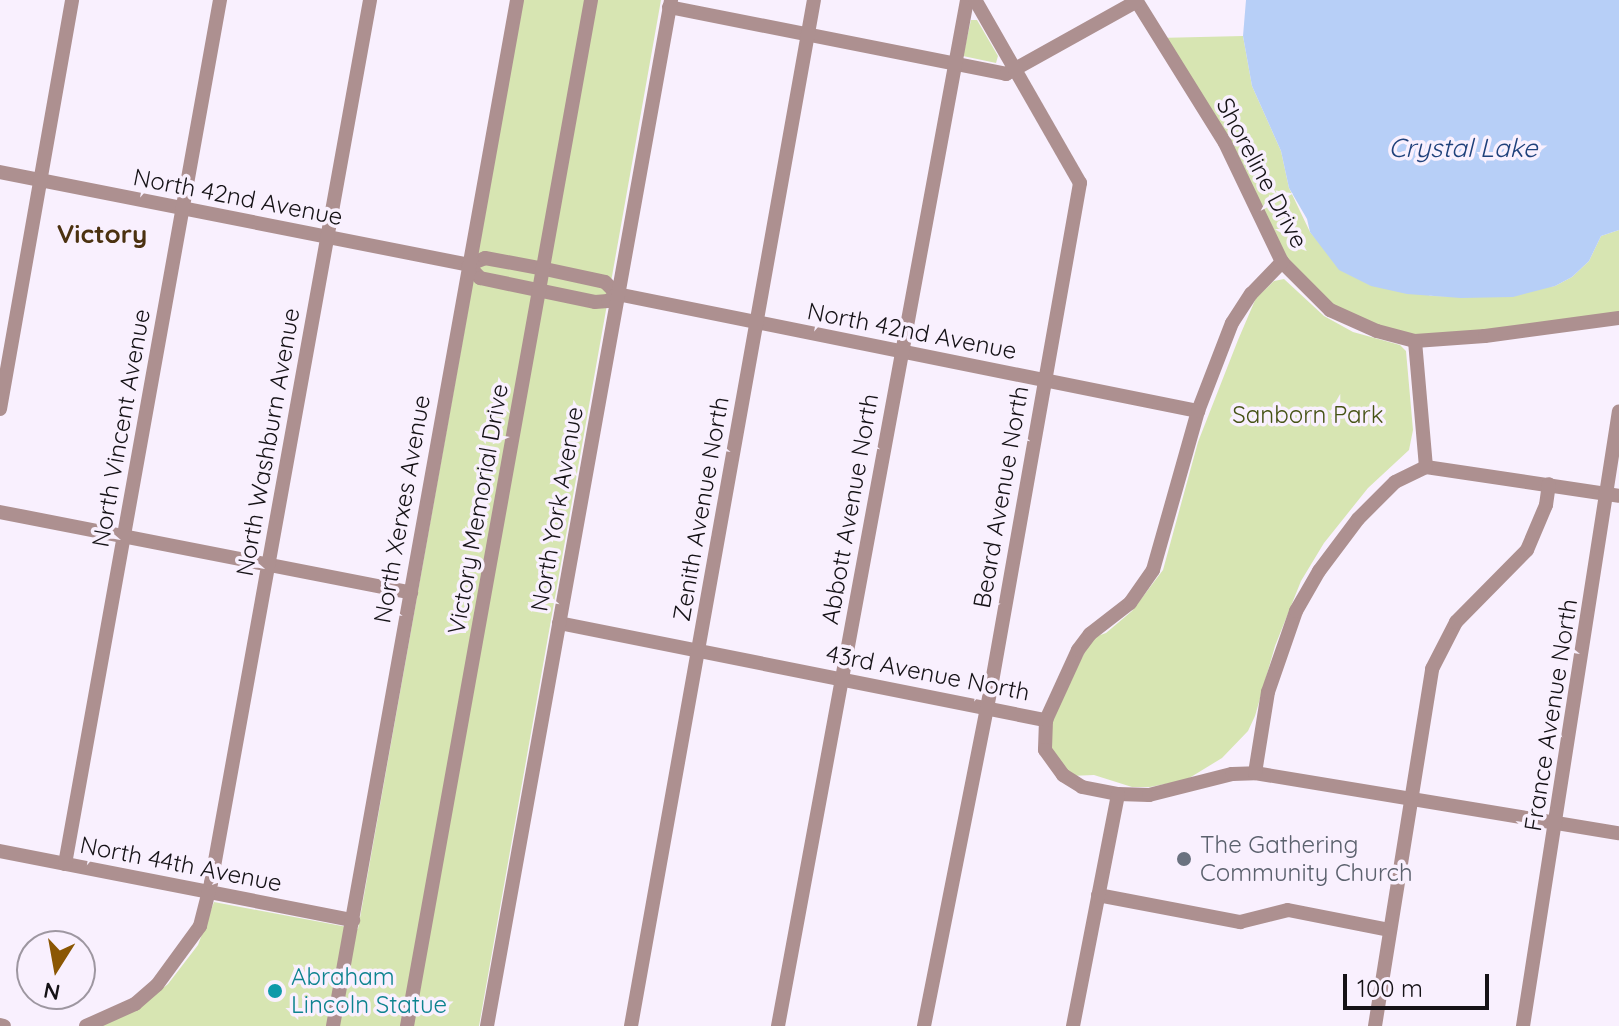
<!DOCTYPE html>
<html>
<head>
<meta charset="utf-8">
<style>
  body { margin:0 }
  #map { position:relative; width:1619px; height:1026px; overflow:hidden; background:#f9f0fe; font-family:Quicksand,sans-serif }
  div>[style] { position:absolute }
  .green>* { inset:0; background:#d7e5b2 }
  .water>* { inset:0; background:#b7cff7 }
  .minor>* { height:14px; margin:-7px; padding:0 7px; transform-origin:7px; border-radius:7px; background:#ad9090 }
  .dots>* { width:22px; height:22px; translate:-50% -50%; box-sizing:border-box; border:4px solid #f9f0fe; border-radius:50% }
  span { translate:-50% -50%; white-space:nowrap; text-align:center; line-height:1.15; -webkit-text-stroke:7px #f9f0fe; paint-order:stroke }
  .street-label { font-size:24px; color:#151216 }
  .park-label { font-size:24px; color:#465316 }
  .worship-label { font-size:24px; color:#5b616d }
  .left { translate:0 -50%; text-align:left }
  .culture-label { font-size:24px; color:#0d838f }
  .water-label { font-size:26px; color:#1f417b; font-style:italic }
  .neighbourhood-label { font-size:26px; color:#4b3110; font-weight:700 }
  .north { position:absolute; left:16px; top:930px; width:80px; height:80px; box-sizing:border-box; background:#f9f0fe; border:2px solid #9e97a1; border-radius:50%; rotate:191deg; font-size:22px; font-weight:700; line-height:32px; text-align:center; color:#151216 }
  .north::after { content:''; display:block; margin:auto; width:28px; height:36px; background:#8b5703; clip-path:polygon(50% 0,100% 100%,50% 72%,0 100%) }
  .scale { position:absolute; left:1343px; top:974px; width:146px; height:36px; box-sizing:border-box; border:4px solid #151216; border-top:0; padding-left:10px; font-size:24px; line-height:28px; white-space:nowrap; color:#151216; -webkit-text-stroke:6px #f9f0fe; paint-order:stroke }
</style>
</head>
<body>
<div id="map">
  <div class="green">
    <div style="clip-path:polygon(523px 0,661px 0,479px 1026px,99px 1026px,140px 1007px,168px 984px,198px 945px,214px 902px,358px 929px)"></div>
    <div style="clip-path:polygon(971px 20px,977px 20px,998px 56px,996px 63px,963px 56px)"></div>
    <div style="clip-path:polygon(1243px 36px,1252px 86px,1281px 151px,1289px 188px,1310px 232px,1333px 258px,1431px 296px,1484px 297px,1555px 286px,1572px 277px,1589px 261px,1601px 236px,1619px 230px,1619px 318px,1415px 341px,1351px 321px,1282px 262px,1253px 201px,1158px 38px)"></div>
    <div style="clip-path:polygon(1284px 279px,1324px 316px,1353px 332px,1400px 345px,1406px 351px,1413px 430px,1409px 450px,1368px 488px,1324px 543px,1301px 581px,1275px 646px,1255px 716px,1248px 731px,1222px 758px,1186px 780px,1150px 787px,1132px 787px,1094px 775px,1070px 776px,1047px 743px,1052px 716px,1092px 638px,1106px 633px,1132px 611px,1163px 570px,1198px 442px,1238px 340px,1256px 298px,1274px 281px)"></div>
  </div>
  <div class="water">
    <div style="clip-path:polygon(1246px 0,1619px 0,1619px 230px,1601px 236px,1589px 261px,1572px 277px,1555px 286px,1513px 297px,1461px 298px,1407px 294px,1371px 286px,1339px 270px,1310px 232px,1307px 219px,1289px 188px,1281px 151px,1252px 86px,1243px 36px)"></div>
  </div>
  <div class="minor">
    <div style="left:1136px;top:0;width:168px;rotate:58.1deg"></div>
    <div style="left:1225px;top:143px;width:132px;rotate:64.4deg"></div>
    <div style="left:1282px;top:262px;width:68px;rotate:45deg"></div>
    <div style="left:1330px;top:310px;width:51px;rotate:24.1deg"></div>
    <div style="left:1377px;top:331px;width:39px;rotate:15deg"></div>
    <div style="left:1415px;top:341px;width:70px;rotate:-4.1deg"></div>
    <div style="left:1485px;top:336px;width:135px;rotate:-7.7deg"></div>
    <div style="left:669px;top:7px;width:344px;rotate:11.2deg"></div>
    <div style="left:1006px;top:74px;width:150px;rotate:-29.1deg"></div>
    <div style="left:0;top:172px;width:477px;rotate:11.2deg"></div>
    <div style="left:468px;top:265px;width:18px;rotate:-22deg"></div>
    <div style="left:485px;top:258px;width:61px;rotate:10.4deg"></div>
    <div style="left:545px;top:269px;width:61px;rotate:12.2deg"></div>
    <div style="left:605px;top:282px;width:17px;rotate:45deg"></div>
    <div style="left:617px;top:294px;width:593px;rotate:11.39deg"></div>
    <div style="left:468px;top:265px;width:18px;rotate:47deg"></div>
    <div style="left:480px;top:278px;width:117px;rotate:11.8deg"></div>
    <div style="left:595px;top:302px;width:13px;rotate:-4deg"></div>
    <div style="left:608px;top:301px;width:11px;rotate:-38deg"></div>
    <div style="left:0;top:409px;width:415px;rotate:-80deg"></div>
    <div style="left:1426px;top:467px;width:195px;rotate:8.5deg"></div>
    <div style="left:0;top:512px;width:419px;rotate:11.1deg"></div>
    <div style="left:559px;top:623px;width:497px;rotate:11.3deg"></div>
    <div style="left:1046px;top:720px;width:30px;rotate:92deg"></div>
    <div style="left:1045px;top:750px;width:31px;rotate:54deg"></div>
    <div style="left:1063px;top:775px;width:22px;rotate:32deg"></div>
    <div style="left:1082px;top:787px;width:37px;rotate:11deg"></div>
    <div style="left:1118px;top:794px;width:31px;rotate:2deg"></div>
    <div style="left:1149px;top:795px;width:86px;rotate:-14.2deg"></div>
    <div style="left:1232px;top:774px;width:23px;rotate:-2deg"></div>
    <div style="left:1255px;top:773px;width:369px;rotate:9.4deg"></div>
    <div style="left:1046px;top:720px;width:77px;rotate:-65.4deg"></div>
    <div style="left:1078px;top:650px;width:20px;rotate:-53deg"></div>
    <div style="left:1090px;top:634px;width:51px;rotate:-37.8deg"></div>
    <div style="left:1130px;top:603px;width:40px;rotate:-55.1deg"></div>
    <div style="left:1153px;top:570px;width:165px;rotate:-74.2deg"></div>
    <div style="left:1198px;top:411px;width:94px;rotate:-68.9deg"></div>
    <div style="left:1232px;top:323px;width:35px;rotate:-57deg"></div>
    <div style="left:1251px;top:294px;width:45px;rotate:-45.9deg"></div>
    <div style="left:1255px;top:773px;width:82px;rotate:-80.9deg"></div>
    <div style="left:1268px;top:692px;width:86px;rotate:-70.9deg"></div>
    <div style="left:1296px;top:611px;width:46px;rotate:-60.1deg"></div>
    <div style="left:1319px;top:571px;width:65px;rotate:-53.1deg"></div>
    <div style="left:1358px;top:519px;width:52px;rotate:-45deg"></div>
    <div style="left:1395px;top:482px;width:34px;rotate:-26deg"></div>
    <div style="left:1426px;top:467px;width:126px;rotate:-95deg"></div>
    <div style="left:0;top:851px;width:360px;rotate:11.1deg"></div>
    <div style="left:65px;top:864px;width:878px;rotate:-79.83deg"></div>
    <div style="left:1098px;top:895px;width:145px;rotate:10.8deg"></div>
    <div style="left:1240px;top:922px;width:49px;rotate:-14deg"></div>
    <div style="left:1288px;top:910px;width:104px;rotate:11.1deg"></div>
    <div style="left:0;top:1025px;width:4px;rotate:14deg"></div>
    <div style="left:86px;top:1026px;width:54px;rotate:-24.2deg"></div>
    <div style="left:135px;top:1004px;width:29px;rotate:-41deg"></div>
    <div style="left:157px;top:985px;width:73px;rotate:-53.9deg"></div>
    <div style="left:200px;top:926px;width:44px;rotate:-75.7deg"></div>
    <div style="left:211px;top:883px;width:897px;rotate:-79.79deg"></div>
    <div style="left:333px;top:1026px;width:1042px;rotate:-79.83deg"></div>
    <div style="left:407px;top:1026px;width:1042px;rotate:-79.83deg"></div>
    <div style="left:487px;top:1026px;width:1042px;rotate:-79.83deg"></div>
    <div style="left:631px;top:1026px;width:1042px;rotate:-79.89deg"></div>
    <div style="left:778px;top:1026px;width:1043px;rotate:-79.56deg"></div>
    <div style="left:924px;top:1026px;width:339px;rotate:-78.8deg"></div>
    <div style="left:990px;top:693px;width:518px;rotate:-79.99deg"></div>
    <div style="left:1080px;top:183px;width:211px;rotate:-119.8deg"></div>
    <div style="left:1073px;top:1026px;width:236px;rotate:-79deg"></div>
    <div style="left:1375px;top:1026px;width:362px;rotate:-80.9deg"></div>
    <div style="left:1432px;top:669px;width:53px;rotate:-62.9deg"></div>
    <div style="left:1456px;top:622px;width:101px;rotate:-45.4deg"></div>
    <div style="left:1527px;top:550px;width:49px;rotate:-67.1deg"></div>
    <div style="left:1546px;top:505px;width:21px;rotate:-82deg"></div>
    <div style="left:1523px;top:1026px;width:622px;rotate:-81.13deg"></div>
  </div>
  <div class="dots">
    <div style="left:1184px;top:859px;background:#6b7280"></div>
    <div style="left:275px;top:991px;background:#0f9aa8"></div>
  </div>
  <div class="street-label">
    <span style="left:1262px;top:173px;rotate:62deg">Shoreline Drive</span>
    <span style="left:238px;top:197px;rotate:11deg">North 42nd Avenue</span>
    <span style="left:912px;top:331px;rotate:11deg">North 42nd Avenue</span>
    <span style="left:121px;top:428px;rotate:-80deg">North Vincent Avenue</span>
    <span style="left:268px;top:442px;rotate:-80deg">North Washburn Avenue</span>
    <span style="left:1001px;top:497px;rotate:-80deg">Beard Avenue North</span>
    <span style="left:402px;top:509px;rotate:-80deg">North Xerxes Avenue</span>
    <span style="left:478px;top:509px;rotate:-80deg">Victory Memorial Drive</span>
    <span style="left:557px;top:509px;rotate:-80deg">North York Avenue</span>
    <span style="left:701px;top:509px;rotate:-80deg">Zenith Avenue North</span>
    <span style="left:850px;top:509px;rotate:-80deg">Abbott Avenue North</span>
    <span style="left:928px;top:673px;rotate:11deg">43rd Avenue North</span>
    <span style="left:1551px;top:715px;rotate:-81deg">France Avenue North</span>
    <span style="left:181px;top:864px;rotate:11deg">North 44th Avenue</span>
  </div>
  <div class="park-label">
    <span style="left:1308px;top:415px">Sanborn Park</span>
  </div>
  <div class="worship-label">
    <span class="left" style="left:1200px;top:859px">The Gathering<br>Community Church</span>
  </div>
  <div class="culture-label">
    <span class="left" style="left:291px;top:991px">Abraham<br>Lincoln Statue</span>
  </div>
  <div class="water-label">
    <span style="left:1463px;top:148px">Crystal Lake</span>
  </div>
  <div class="neighbourhood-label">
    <span style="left:102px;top:234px">Victory</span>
  </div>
  <div class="north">N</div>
  <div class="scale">100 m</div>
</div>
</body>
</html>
